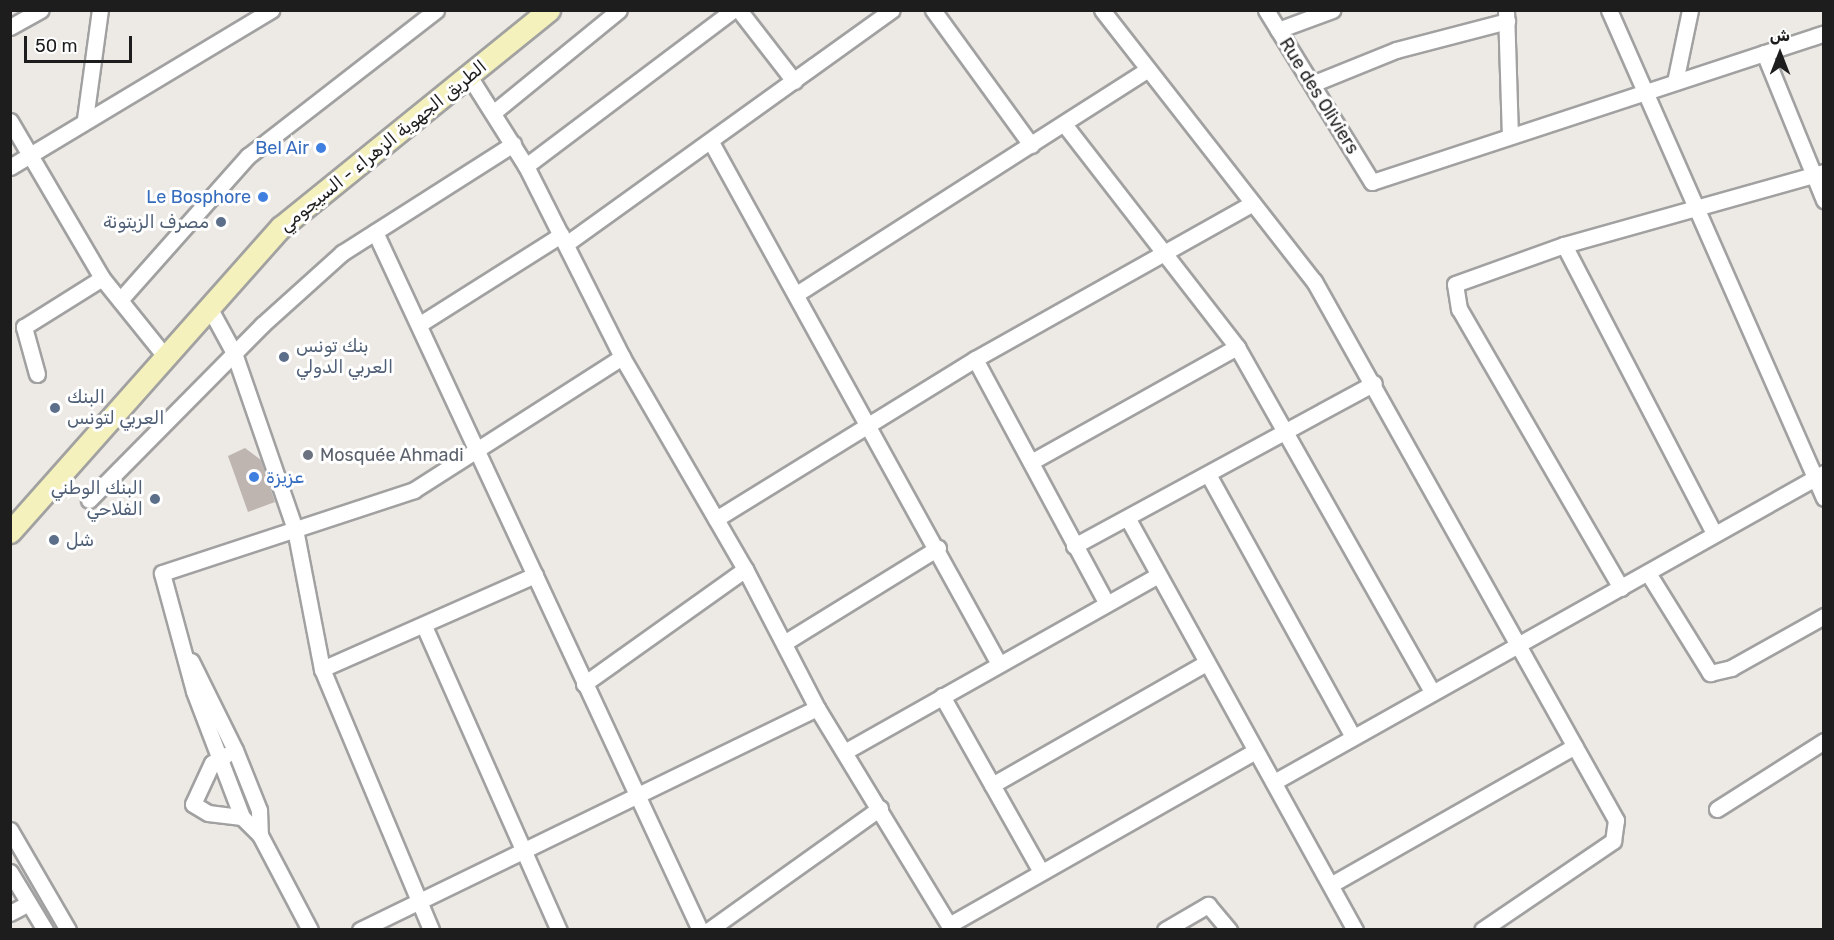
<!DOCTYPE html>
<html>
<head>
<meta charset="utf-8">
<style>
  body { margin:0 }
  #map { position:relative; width:1834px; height:940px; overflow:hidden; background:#ede9e4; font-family:Rubik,Vazirmatn,sans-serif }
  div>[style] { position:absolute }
  .building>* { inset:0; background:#beb5b1 }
  .roads { filter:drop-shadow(2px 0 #a1a1a1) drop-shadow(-2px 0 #a1a1a1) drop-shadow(0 2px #a1a1a1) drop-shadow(0 -2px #a1a1a1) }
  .street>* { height:15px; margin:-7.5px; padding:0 7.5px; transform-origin:7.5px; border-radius:7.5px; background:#fff }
  .secondary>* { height:21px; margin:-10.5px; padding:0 10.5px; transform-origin:10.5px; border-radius:10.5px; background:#f4f1bc }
  .dots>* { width:16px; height:16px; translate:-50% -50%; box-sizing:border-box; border:3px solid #fff; border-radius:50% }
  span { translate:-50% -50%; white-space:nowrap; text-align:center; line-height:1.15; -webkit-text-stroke:6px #fff; paint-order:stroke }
  .street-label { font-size:18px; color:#1d1d1d }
  .shop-label { font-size:18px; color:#366cbe }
  .right { translate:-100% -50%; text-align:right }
  .left { translate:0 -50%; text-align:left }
  .service-label { font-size:18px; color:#4e5e75 }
  .worship-label { font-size:18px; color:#5b616d }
  .frame { position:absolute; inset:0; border:12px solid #1d1d1d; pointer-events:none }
  .north { position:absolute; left:1750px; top:24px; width:60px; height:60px; -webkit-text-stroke:4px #fff; paint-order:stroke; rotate:0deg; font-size:16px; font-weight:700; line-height:24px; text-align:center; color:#1d1d1d }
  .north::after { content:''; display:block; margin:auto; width:21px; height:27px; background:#1d1d1d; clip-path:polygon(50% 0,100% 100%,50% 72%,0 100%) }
  .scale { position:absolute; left:24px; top:36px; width:108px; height:27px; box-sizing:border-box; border:3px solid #1d1d1d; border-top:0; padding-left:8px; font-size:18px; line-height:21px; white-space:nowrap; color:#1d1d1d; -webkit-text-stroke:4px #fff; paint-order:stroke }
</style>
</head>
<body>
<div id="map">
  <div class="building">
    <div style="clip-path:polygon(245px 448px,261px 460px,275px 502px,248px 512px,228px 456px)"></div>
  </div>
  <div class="roads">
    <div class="street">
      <div style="left:739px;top:10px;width:90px;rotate:52.2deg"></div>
      <div style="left:933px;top:10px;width:167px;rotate:54deg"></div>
      <div style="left:1102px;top:10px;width:344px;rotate:52deg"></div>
      <div style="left:1314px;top:281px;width:618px;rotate:60.74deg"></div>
      <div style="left:1616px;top:820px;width:21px;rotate:98deg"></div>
      <div style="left:1613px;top:841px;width:158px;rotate:145.8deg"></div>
      <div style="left:1266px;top:10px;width:202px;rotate:58.4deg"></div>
      <div style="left:1372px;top:182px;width:476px;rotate:-18.2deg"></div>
      <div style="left:1506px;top:10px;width:125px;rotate:88.2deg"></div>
      <div style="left:1609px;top:10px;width:533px;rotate:66.22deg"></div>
      <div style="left:10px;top:27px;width:35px;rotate:-29deg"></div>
      <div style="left:1278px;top:30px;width:58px;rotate:-20.3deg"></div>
      <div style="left:1764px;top:53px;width:159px;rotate:67.8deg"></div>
      <div style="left:469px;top:76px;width:107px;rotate:57.7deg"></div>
      <div style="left:526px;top:166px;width:214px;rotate:63.3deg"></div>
      <div style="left:622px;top:357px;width:245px;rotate:59.9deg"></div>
      <div style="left:745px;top:569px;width:157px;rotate:62.6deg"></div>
      <div style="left:817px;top:708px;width:260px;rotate:58.7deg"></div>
      <div style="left:1675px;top:82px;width:74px;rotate:-78.2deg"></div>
      <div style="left:1312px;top:84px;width:91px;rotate:-22deg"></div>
      <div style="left:1396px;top:50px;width:115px;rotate:-14.6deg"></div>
      <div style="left:494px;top:112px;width:161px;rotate:-39.2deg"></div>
      <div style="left:85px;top:119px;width:110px;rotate:-82.2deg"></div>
      <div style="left:10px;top:121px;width:182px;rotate:59.6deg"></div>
      <div style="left:102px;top:278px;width:99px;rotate:51.2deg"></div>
      <div style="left:711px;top:142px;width:596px;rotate:61.11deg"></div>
      <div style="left:526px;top:166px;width:259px;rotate:-37deg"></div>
      <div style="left:10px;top:167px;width:305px;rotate:-31deg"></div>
      <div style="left:375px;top:232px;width:770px;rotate:65.03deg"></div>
      <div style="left:566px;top:244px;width:401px;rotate:-35.7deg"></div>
      <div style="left:1564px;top:245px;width:325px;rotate:62.5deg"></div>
      <div style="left:798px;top:293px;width:414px;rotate:-32.6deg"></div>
      <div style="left:120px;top:300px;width:193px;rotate:-48.4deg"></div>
      <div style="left:248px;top:156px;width:238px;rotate:-37.8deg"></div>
      <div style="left:210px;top:309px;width:50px;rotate:61.4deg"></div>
      <div style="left:234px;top:353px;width:186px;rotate:70.9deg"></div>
      <div style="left:295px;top:529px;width:143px;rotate:79.1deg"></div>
      <div style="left:322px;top:669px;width:283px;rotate:67.3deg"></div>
      <div style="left:420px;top:324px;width:167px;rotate:-32.3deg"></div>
      <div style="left:1237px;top:347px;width:396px;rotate:60.5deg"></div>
      <div style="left:975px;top:359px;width:276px;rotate:61.7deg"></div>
      <div style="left:37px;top:374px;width:49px;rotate:-105.5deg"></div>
      <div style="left:24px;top:327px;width:92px;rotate:-32.1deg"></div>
      <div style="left:1031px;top:462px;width:236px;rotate:-29.2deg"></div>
      <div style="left:1237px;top:347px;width:282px;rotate:-127.8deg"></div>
      <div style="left:1209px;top:476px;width:298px;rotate:61.1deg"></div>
      <div style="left:89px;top:500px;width:246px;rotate:-45.3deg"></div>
      <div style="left:262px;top:325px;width:108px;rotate:-42deg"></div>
      <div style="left:342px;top:253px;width:203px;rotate:-32.5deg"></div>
      <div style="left:716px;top:519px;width:304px;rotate:-31.7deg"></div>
      <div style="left:975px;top:359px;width:314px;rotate:-29.3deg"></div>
      <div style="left:1128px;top:519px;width:470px;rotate:61.1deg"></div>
      <div style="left:1074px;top:546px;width:341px;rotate:-28.5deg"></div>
      <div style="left:1648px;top:573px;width:118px;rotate:58.2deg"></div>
      <div style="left:1710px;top:673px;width:22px;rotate:-13deg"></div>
      <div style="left:1731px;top:668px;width:107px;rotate:-29.2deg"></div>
      <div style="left:1621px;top:588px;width:323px;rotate:-120.1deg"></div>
      <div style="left:1459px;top:309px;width:25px;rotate:-99deg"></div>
      <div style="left:1455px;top:284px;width:116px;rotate:-19.7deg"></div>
      <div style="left:1564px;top:245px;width:270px;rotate:-15.7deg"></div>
      <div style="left:424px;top:626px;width:333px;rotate:66.1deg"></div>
      <div style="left:784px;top:643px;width:181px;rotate:-31.7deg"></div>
      <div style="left:191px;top:661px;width:99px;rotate:63.7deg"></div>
      <div style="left:235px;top:750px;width:65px;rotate:68.2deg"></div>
      <div style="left:259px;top:810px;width:25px;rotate:88deg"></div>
      <div style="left:322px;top:669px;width:233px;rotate:-23.8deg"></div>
      <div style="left:584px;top:684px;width:198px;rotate:-35.5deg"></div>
      <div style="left:942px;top:696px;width:202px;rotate:60.6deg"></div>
      <div style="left:846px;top:751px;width:358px;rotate:-29.4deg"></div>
      <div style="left:226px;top:755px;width:16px;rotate:150deg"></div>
      <div style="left:212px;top:763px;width:45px;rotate:114.9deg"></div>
      <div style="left:193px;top:804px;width:17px;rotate:31deg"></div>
      <div style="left:208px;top:813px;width:34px;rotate:7deg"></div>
      <div style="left:1274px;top:782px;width:631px;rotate:-29.33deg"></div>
      <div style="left:992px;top:785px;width:246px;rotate:-29.7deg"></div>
      <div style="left:1717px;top:809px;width:127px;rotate:-32.4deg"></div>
      <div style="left:10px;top:830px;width:116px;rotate:59.9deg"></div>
      <div style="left:10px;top:872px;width:68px;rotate:58.9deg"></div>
      <div style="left:1332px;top:884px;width:279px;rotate:-29.6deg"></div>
      <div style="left:10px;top:913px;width:21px;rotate:-28deg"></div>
      <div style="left:949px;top:925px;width:352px;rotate:-29.6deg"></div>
      <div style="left:310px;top:930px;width:107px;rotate:-117.8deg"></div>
      <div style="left:260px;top:835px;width:25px;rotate:-135deg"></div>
      <div style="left:242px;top:817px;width:135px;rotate:-110.9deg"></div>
      <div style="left:194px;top:691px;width:122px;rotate:-105.2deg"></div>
      <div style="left:162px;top:573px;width:265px;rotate:-18.2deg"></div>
      <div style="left:414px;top:490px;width:247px;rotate:-32.6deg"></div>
      <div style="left:360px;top:930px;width:508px;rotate:-25.91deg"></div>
      <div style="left:709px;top:930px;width:210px;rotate:-35.5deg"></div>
      <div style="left:1165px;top:930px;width:50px;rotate:-30.2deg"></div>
      <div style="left:1208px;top:905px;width:33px;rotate:50deg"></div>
    </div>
    <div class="secondary">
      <div style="left:10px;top:532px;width:408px;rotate:-48.4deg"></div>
      <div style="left:281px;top:227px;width:345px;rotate:-39deg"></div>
    </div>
  </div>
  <div class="dots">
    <div style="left:321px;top:148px;background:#3f7fe0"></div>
    <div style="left:263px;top:197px;background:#3f7fe0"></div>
    <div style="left:221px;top:222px;background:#5c6f8a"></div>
    <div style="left:284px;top:357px;background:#5c6f8a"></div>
    <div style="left:55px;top:408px;background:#5c6f8a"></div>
    <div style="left:308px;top:455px;background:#6b7280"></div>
    <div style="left:254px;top:477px;background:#3f7fe0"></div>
    <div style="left:155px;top:499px;background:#5c6f8a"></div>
    <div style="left:54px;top:540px;background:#5c6f8a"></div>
  </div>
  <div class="street-label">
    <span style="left:1319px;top:96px;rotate:58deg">Rue des Oliviers</span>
    <span style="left:383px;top:146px;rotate:-39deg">الطريق الجهوية الزهراء - السيجومي</span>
  </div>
  <div class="shop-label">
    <span class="right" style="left:309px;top:148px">Bel Air</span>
    <span class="right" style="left:251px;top:197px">Le Bosphore</span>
    <span class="left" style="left:266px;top:477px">عزيزة</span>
  </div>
  <div class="service-label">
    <span class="right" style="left:209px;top:222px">مصرف الزيتونة</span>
    <span class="left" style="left:296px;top:357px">بنك تونس<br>العربي الدولي</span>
    <span class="left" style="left:67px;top:408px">البنك<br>العربي لتونس</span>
    <span class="right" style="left:143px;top:499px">البنك الوطني<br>الفلاحي</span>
    <span class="left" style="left:66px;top:540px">شل</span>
  </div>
  <div class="worship-label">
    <span class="left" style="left:320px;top:455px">Mosquée Ahmadi</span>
  </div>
  <div class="frame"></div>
  <div class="north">ش</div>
  <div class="scale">50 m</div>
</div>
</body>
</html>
